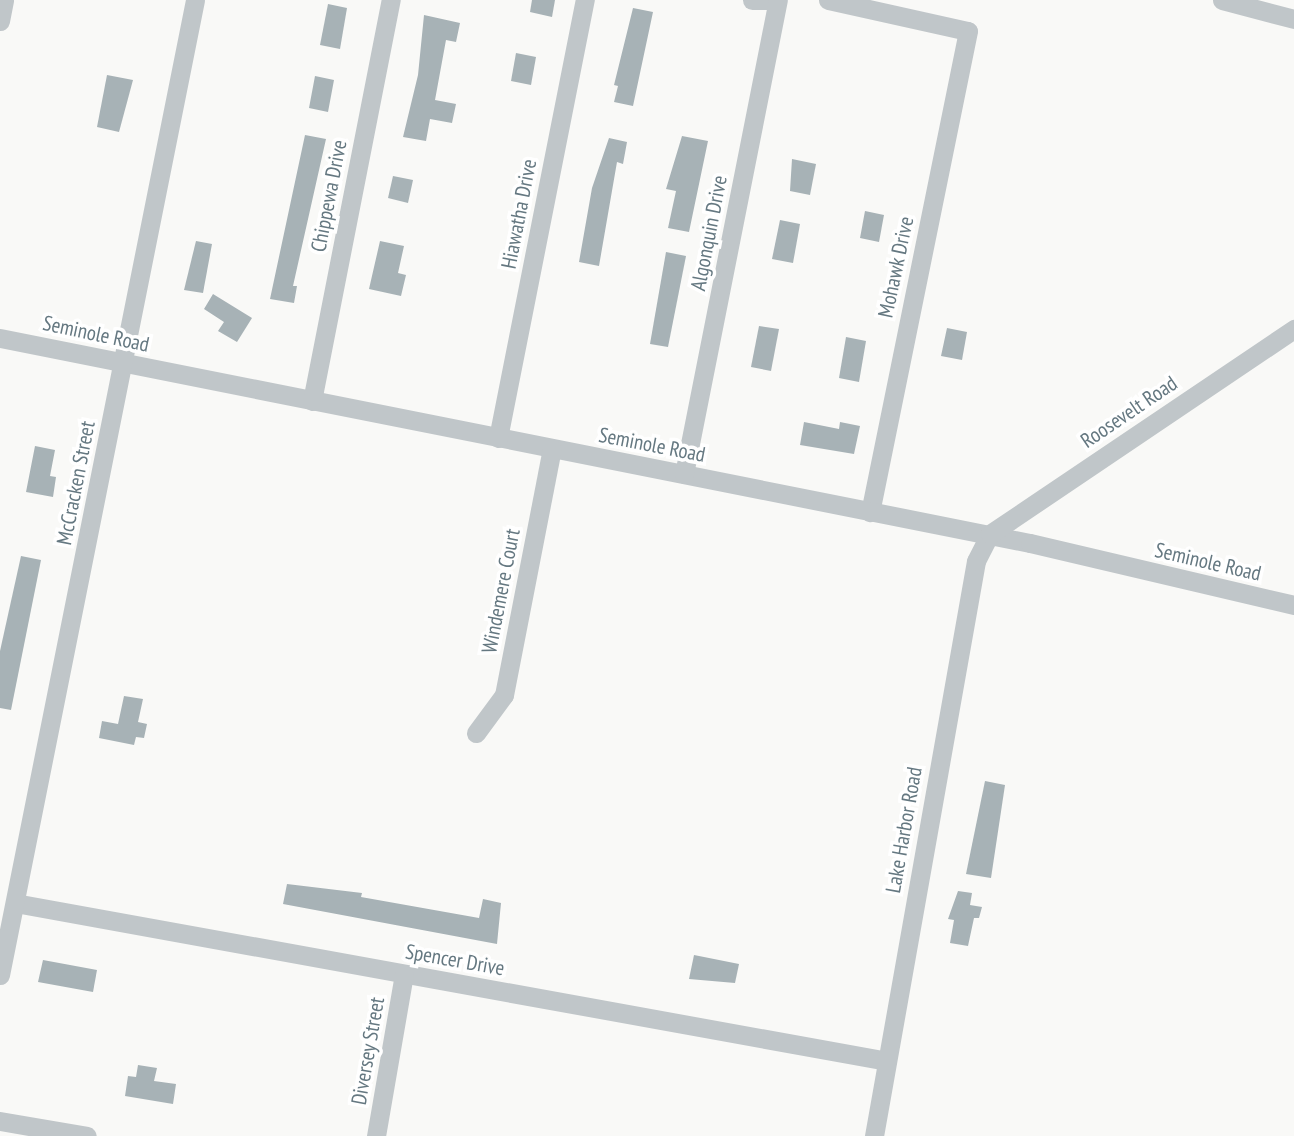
<!DOCTYPE html>
<html>
<head>
<meta charset="utf-8">
<style>
  body { margin:0 }
  #map { position:relative; width:1294px; height:1136px; overflow:hidden; background:#f9f9f7; font-family:"PT Sans Narrow",sans-serif }
  div>[style] { position:absolute }
  .building>* { inset:0; background:#a7b2b6 }
  .minor>* { height:19px; margin:-9.5px; padding:0 9.5px; transform-origin:9.5px; border-radius:9.5px; background:#c0c6c9 }
  span { translate:-50% -50%; white-space:nowrap; text-align:center; line-height:1.15; -webkit-text-stroke:7px #fff; paint-order:stroke }
  .street-label { font-size:21px; color:#657881 }
</style>
</head>
<body>
<div id="map">
  <div class="building">
    <div style="clip-path:polygon(532px 0,555px 0,552px 17px,530px 12px)"></div>
    <div style="clip-path:polygon(328px 4px,347px 8px,340px 49px,320px 45px)"></div>
    <div style="clip-path:polygon(633px 8px,653px 12px,633px 106px,614px 102px,618px 86px,614px 85px)"></div>
    <div style="clip-path:polygon(424px 15px,460px 23px,456px 42px,446px 40px,435px 100px,456px 104px,452px 123px,430px 119px,426px 141px,403px 137px,418px 75px)"></div>
    <div style="clip-path:polygon(516px 53px,536px 57px,531px 85px,511px 81px)"></div>
    <div style="clip-path:polygon(107px 75px,133px 80px,119px 132px,97px 127px)"></div>
    <div style="clip-path:polygon(315px 76px,334px 80px,328px 112px,309px 108px)"></div>
    <div style="clip-path:polygon(305px 135px,326px 139px,293px 286px,297px 286px,294px 303px,270px 299px)"></div>
    <div style="clip-path:polygon(682px 136px,708px 141px,689px 232px,668px 228px,676px 191px,666px 189px)"></div>
    <div style="clip-path:polygon(609px 138px,627px 142px,623px 164px,617px 162px,599px 266px,579px 262px,592px 188px)"></div>
    <div style="clip-path:polygon(792px 159px,816px 164px,810px 195px,790px 191px)"></div>
    <div style="clip-path:polygon(393px 176px,413px 180px,408px 203px,388px 198px)"></div>
    <div style="clip-path:polygon(865px 211px,884px 215px,879px 242px,860px 238px)"></div>
    <div style="clip-path:polygon(780px 220px,800px 224px,793px 263px,772px 259px)"></div>
    <div style="clip-path:polygon(196px 241px,212px 244px,203px 293px,184px 290px)"></div>
    <div style="clip-path:polygon(380px 241px,404px 246px,398px 273px,406px 275px,401px 296px,369px 289px)"></div>
    <div style="clip-path:polygon(666px 252px,686px 256px,668px 347px,650px 344px)"></div>
    <div style="clip-path:polygon(213px 294px,252px 318px,237px 342px,218px 331px,224px 322px,204px 309px)"></div>
    <div style="clip-path:polygon(759px 326px,779px 329px,771px 371px,751px 367px)"></div>
    <div style="clip-path:polygon(947px 328px,967px 332px,962px 360px,941px 356px)"></div>
    <div style="clip-path:polygon(846px 337px,866px 341px,859px 382px,839px 378px)"></div>
    <div style="clip-path:polygon(804px 422px,839px 429px,840px 422px,860px 426px,854px 454px,800px 445px)"></div>
    <div style="clip-path:polygon(35px 446px,55px 450px,50px 476px,56px 477px,53px 497px,26px 492px)"></div>
    <div style="clip-path:polygon(21px 556px,41px 560px,11px 710px,0 708px,0 651px)"></div>
    <div style="clip-path:polygon(124px 696px,143px 699px,138px 722px,147px 724px,144px 738px,136px 737px,134px 745px,99px 738px,102px 721px,118px 724px)"></div>
    <div style="clip-path:polygon(985px 781px,1005px 785px,991px 878px,966px 874px)"></div>
    <div style="clip-path:polygon(287px 884px,362px 893px,361px 897px,479px 918px,483px 899px,501px 903px,497px 944px,283px 904px)"></div>
    <div style="clip-path:polygon(958px 891px,972px 893px,970px 905px,982px 907px,979px 918px,974px 918px,968px 946px,950px 943px,954px 920px,948px 919px)"></div>
    <div style="clip-path:polygon(694px 955px,739px 964px,735px 983px,689px 979px)"></div>
    <div style="clip-path:polygon(43px 960px,97px 970px,93px 992px,38px 982px)"></div>
    <div style="clip-path:polygon(138px 1065px,157px 1068px,154px 1081px,176px 1084px,173px 1104px,125px 1096px,128px 1076px,136px 1077px)"></div>
  </div>
  <div class="minor">
    <div style="left:752px;top:0;width:18px"></div>
    <div style="left:828px;top:0;width:143px;rotate:12.5deg"></div>
    <div style="left:968px;top:31px;width:491px;rotate:101.5deg"></div>
    <div style="left:1222px;top:0;width:74px;rotate:14.8deg"></div>
    <div style="left:0;top:21px;width:21px;rotate:-79deg"></div>
    <div style="left:0;top:338px;width:1050px;rotate:11.26deg"></div>
    <div style="left:1030px;top:543px;width:271px;rotate:13.2deg"></div>
    <div style="left:312px;top:401px;width:409px;rotate:-78.9deg"></div>
    <div style="left:498px;top:438px;width:447px;rotate:-78.8deg"></div>
    <div style="left:684px;top:474px;width:483px;rotate:-78.8deg"></div>
    <div style="left:476px;top:733px;width:47px;rotate:-53.6deg"></div>
    <div style="left:504px;top:695px;width:251px;rotate:-79deg"></div>
    <div style="left:15px;top:903px;width:886px;rotate:10.27deg"></div>
    <div style="left:0;top:975px;width:994px;rotate:-78.69deg"></div>
    <div style="left:0;top:1121px;width:88px;rotate:9.8deg"></div>
    <div style="left:376px;top:1136px;width:164px;rotate:-80.2deg"></div>
    <div style="left:874px;top:1136px;width:584px;rotate:-79.94deg"></div>
    <div style="left:976px;top:561px;width:30px;rotate:-63deg"></div>
    <div style="left:990px;top:534px;width:367px;rotate:-34deg"></div>
  </div>
  <div class="street-label">
    <span style="left:329px;top:196px;rotate:-79deg">Chippewa Drive</span>
    <span style="left:519px;top:214px;rotate:-79deg">Hiawatha Drive</span>
    <span style="left:709px;top:233px;rotate:-79deg">Algonquin Drive</span>
    <span style="left:896px;top:267px;rotate:-78deg">Mohawk Drive</span>
    <span style="left:96px;top:334px;rotate:12deg">Seminole Road</span>
    <span style="left:1129px;top:412px;rotate:-34deg">Roosevelt Road</span>
    <span style="left:652px;top:445px;rotate:11deg">Seminole Road</span>
    <span style="left:76px;top:483px;rotate:-79deg">McCracken Street</span>
    <span style="left:1208px;top:562px;rotate:13deg">Seminole Road</span>
    <span style="left:501px;top:591px;rotate:-79deg">Windemere Court</span>
    <span style="left:904px;top:830px;rotate:-80deg">Lake Harbor Road</span>
    <span style="left:455px;top:960px;rotate:10deg">Spencer Drive</span>
    <span style="left:368px;top:1051px;rotate:-80deg">Diversey Street</span>
  </div>
</div>
</body>
</html>
